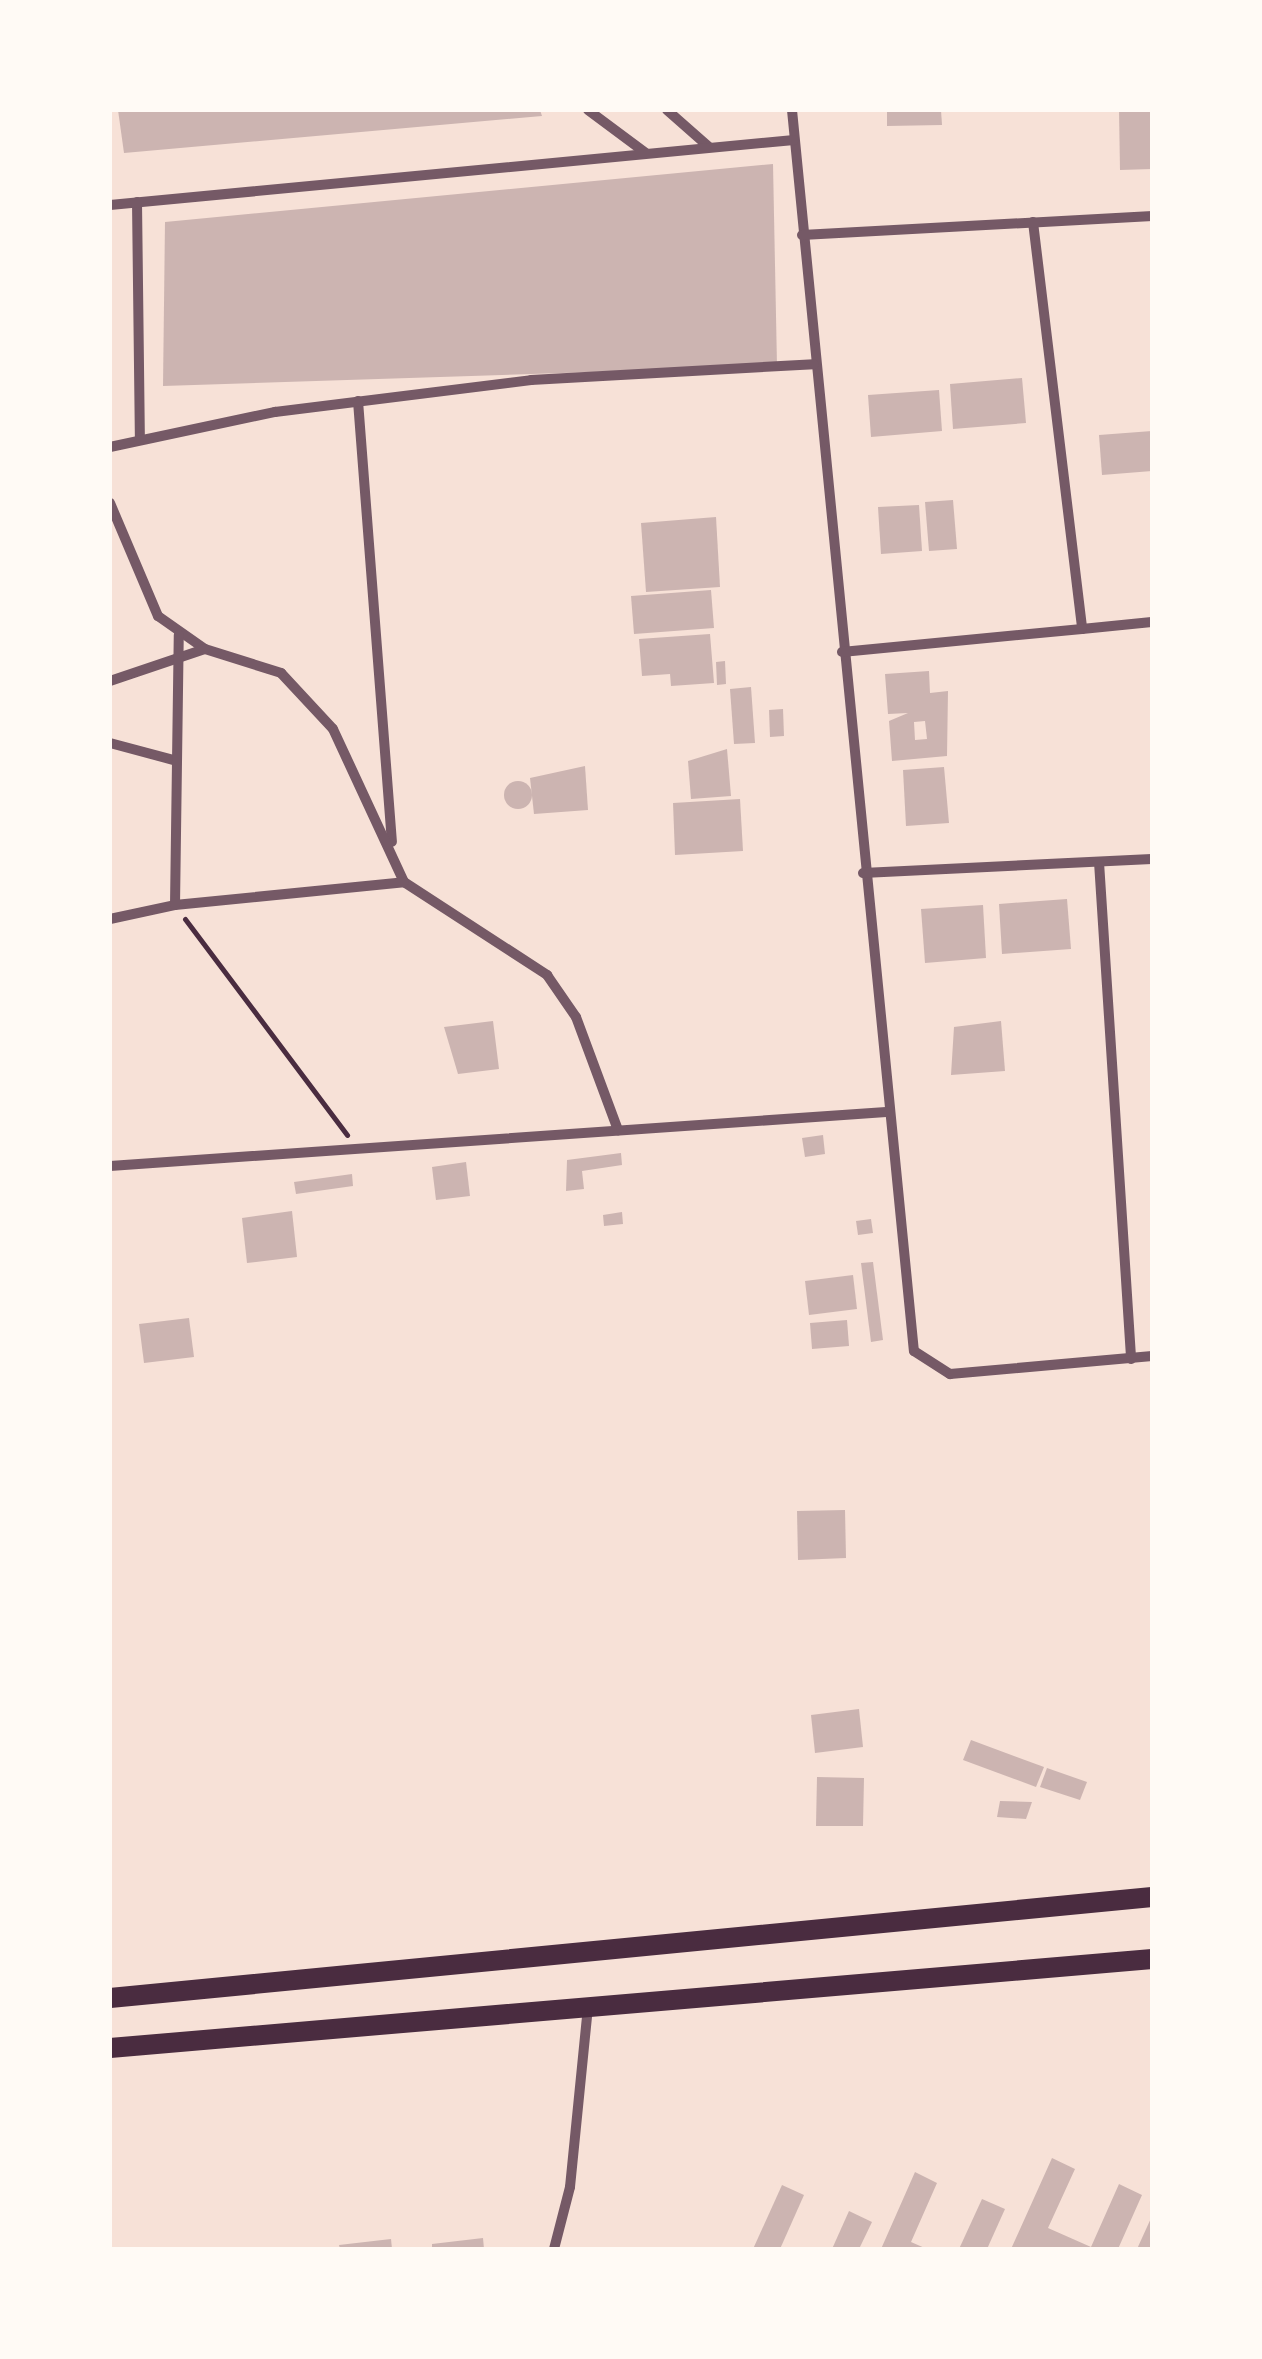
<!DOCTYPE html>
<html>
<head>
<meta charset="utf-8">
<style>
  body { margin:0 }
  #map { position:relative; width:1262px; height:2359px; overflow:hidden; background:#f7e1d7; font-family:"Asap Condensed",sans-serif }
  div>[style] { position:absolute }
  .building>* { inset:0; background:#ccb4b1 }
  .round { border-radius:50% }
  .path>* { height:5px; margin:-2.5px; padding:0 2.5px; transform-origin:2.5px; border-radius:2.5px; background:#4a2c40 }
  .minor>* { height:10px; margin:-5px; padding:0 5px; transform-origin:5px; border-radius:5px; background:#755966 }
  .trunk>* { height:20px; margin:-10px; padding:0 10px; transform-origin:10px; border-radius:10px; background:#4a2c40 }
  span { translate:-50% -50%; white-space:nowrap; text-align:center; line-height:1.15; -webkit-text-stroke:10px #fffaf5; paint-order:stroke }
  .frame { position:absolute; inset:0; border:112px solid #fffaf5; pointer-events:none }
</style>
</head>
<body>
<div id="map">
  <div class="building">
    <div style="clip-path:polygon(118px 110px,540px 110px,542px 116px,124px 153px)"></div>
    <div style="clip-path:polygon(887px 110px,941px 110px,942px 125px,887px 126px)"></div>
    <div style="clip-path:polygon(1119px 110px,1152px 110px,1152px 169px,1120px 170px)"></div>
    <div style="clip-path:polygon(773px 164px,777px 366px,163px 386px,165px 222px)"></div>
    <div style="clip-path:polygon(1022px 378px,1026px 423px,953px 429px,950px 384px)"></div>
    <div style="clip-path:polygon(939px 390px,942px 431px,871px 437px,868px 395px)"></div>
    <div style="clip-path:polygon(1152px 431px,1152px 471px,1102px 475px,1099px 435px)"></div>
    <div style="clip-path:polygon(953px 500px,957px 549px,929px 551px,925px 502px)"></div>
    <div style="clip-path:polygon(919px 505px,922px 551px,881px 554px,878px 507px)"></div>
    <div style="clip-path:polygon(716px 517px,720px 587px,646px 592px,641px 523px)"></div>
    <div style="clip-path:polygon(711px 590px,714px 628px,634px 634px,631px 596px)"></div>
    <div style="clip-path:polygon(710px 634px,714px 683px,671px 686px,670px 674px,642px 676px,639px 639px)"></div>
    <div style="clip-path:polygon(725px 661px,726px 684px,717px 685px,716px 662px)"></div>
    <div style="clip-path:polygon(evenodd,929px 671px,930px 693px,948px 691px,947px 756px,892px 761px,889px 721px,908px 713px,888px 714px,885px 674px,929px 671px,925px 721px,927px 739px,915px 740px,914px 722px,925px 721px)"></div>
    <div style="clip-path:polygon(751px 687px,755px 743px,734px 744px,730px 689px)"></div>
    <div style="clip-path:polygon(783px 709px,784px 736px,770px 737px,769px 710px)"></div>
    <div style="clip-path:polygon(727px 749px,731px 796px,691px 799px,688px 761px)"></div>
    <div style="clip-path:polygon(585px 766px,588px 810px,534px 814px,530px 778px)"></div>
    <div style="clip-path:polygon(944px 767px,949px 823px,906px 826px,903px 770px)"></div>
    <div class="round" style="left:504px;top:781px;width:28px;height:28px"></div>
    <div style="clip-path:polygon(740px 799px,743px 851px,675px 855px,673px 803px)"></div>
    <div style="clip-path:polygon(1067px 899px,1071px 949px,1002px 954px,999px 904px)"></div>
    <div style="clip-path:polygon(983px 905px,986px 958px,925px 963px,921px 909px)"></div>
    <div style="clip-path:polygon(493px 1021px,499px 1069px,458px 1074px,444px 1027px)"></div>
    <div style="clip-path:polygon(1001px 1021px,1005px 1071px,951px 1075px,954px 1027px)"></div>
    <div style="clip-path:polygon(823px 1135px,825px 1154px,805px 1157px,802px 1138px)"></div>
    <div style="clip-path:polygon(621px 1153px,622px 1165px,582px 1171px,584px 1189px,566px 1191px,567px 1160px)"></div>
    <div style="clip-path:polygon(466px 1162px,470px 1196px,436px 1200px,432px 1167px)"></div>
    <div style="clip-path:polygon(352px 1174px,353px 1186px,296px 1194px,294px 1182px)"></div>
    <div style="clip-path:polygon(292px 1211px,297px 1257px,247px 1263px,242px 1218px)"></div>
    <div style="clip-path:polygon(622px 1212px,623px 1224px,604px 1226px,603px 1215px)"></div>
    <div style="clip-path:polygon(871px 1219px,873px 1233px,858px 1235px,856px 1221px)"></div>
    <div style="clip-path:polygon(873px 1262px,883px 1340px,871px 1342px,861px 1263px)"></div>
    <div style="clip-path:polygon(853px 1275px,857px 1309px,809px 1315px,805px 1281px)"></div>
    <div style="clip-path:polygon(189px 1318px,194px 1357px,144px 1363px,139px 1324px)"></div>
    <div style="clip-path:polygon(847px 1320px,849px 1346px,812px 1349px,810px 1323px)"></div>
    <div style="clip-path:polygon(845px 1510px,846px 1558px,798px 1560px,797px 1511px)"></div>
    <div style="clip-path:polygon(859px 1709px,863px 1747px,815px 1753px,811px 1715px)"></div>
    <div style="clip-path:polygon(971px 1740px,1044px 1767px,1036px 1787px,963px 1760px)"></div>
    <div style="clip-path:polygon(1047px 1768px,1087px 1782px,1080px 1800px,1040px 1787px)"></div>
    <div style="clip-path:polygon(817px 1777px,864px 1778px,863px 1826px,816px 1826px)"></div>
    <div style="clip-path:polygon(1000px 1801px,1032px 1802px,1026px 1819px,997px 1817px)"></div>
    <div style="clip-path:polygon(1052px 2158px,1075px 2169px,1048px 2228px,1091px 2247px,1119px 2184px,1142px 2195px,1118px 2249px,1011px 2249px)"></div>
    <div style="clip-path:polygon(915px 2172px,937px 2183px,911px 2242px,927px 2249px,881px 2249px)"></div>
    <div style="clip-path:polygon(782px 2185px,804px 2195px,780px 2249px,753px 2249px)"></div>
    <div style="clip-path:polygon(982px 2199px,1005px 2209px,987px 2249px,959px 2249px)"></div>
    <div style="clip-path:polygon(849px 2211px,872px 2222px,859px 2249px,832px 2249px)"></div>
    <div style="clip-path:polygon(1152px 2216px,1152px 2249px,1137px 2249px)"></div>
    <div style="clip-path:polygon(483px 2238px,484px 2249px,432px 2249px,432px 2244px)"></div>
    <div style="clip-path:polygon(391px 2239px,392px 2249px,340px 2249px,339px 2245px)"></div>
  </div>
  <div class="path">
    <div style="left:185px;top:919px;width:270px;rotate:53.1deg"></div>
  </div>
  <div class="minor">
    <div style="left:588px;top:110px;width:72px;rotate:36.6deg"></div>
    <div style="left:667px;top:110px;width:56px;rotate:41.4deg"></div>
    <div style="left:792px;top:110px;width:1247px;rotate:84.39deg"></div>
    <div style="left:914px;top:1351px;width:43px;rotate:32.6deg"></div>
    <div style="left:950px;top:1374px;width:203px;rotate:-5.1deg"></div>
    <div style="left:137px;top:202px;width:238px;rotate:89.3deg"></div>
    <div style="left:110px;top:205px;width:687px;rotate:-5.43deg"></div>
    <div style="left:1033px;top:222px;width:410px;rotate:83.1deg"></div>
    <div style="left:1082px;top:629px;width:70px;rotate:-5.7deg"></div>
    <div style="left:802px;top:235px;width:351px;rotate:-3.1deg"></div>
    <div style="left:358px;top:401px;width:442px;rotate:85.6deg"></div>
    <div style="left:110px;top:447px;width:169px;rotate:-12deg"></div>
    <div style="left:275px;top:412px;width:258px;rotate:-7.1deg"></div>
    <div style="left:531px;top:380px;width:283px;rotate:-3.2deg"></div>
    <div style="left:110px;top:503px;width:123px;rotate:67deg"></div>
    <div style="left:158px;top:616px;width:57px;rotate:35.1deg"></div>
    <div style="left:205px;top:649px;width:80px;rotate:17.5deg"></div>
    <div style="left:281px;top:673px;width:76px;rotate:47.1deg"></div>
    <div style="left:333px;top:729px;width:169px;rotate:65.1deg"></div>
    <div style="left:404px;top:882px;width:171px;rotate:33deg"></div>
    <div style="left:547px;top:975px;width:51px;rotate:55.4deg"></div>
    <div style="left:576px;top:1017px;width:121px;rotate:69.6deg"></div>
    <div style="left:842px;top:652px;width:241px;rotate:-5.5deg"></div>
    <div style="left:110px;top:681px;width:100px;rotate:-18.6deg"></div>
    <div style="left:110px;top:743px;width:69px;rotate:15deg"></div>
    <div style="left:1099px;top:862px;width:498px;rotate:86.3deg"></div>
    <div style="left:863px;top:873px;width:289px;rotate:-2.8deg"></div>
    <div style="left:175px;top:905px;width:230px;rotate:-5.7deg"></div>
    <div style="left:110px;top:919px;width:66px;rotate:-12.2deg"></div>
    <div style="left:175px;top:905px;width:270px;rotate:-89.2deg"></div>
    <div style="left:110px;top:1166px;width:778px;rotate:-3.98deg"></div>
    <div style="left:554px;top:2249px;width:64px;rotate:-75.5deg"></div>
    <div style="left:570px;top:2187px;width:180px;rotate:-84.3deg"></div>
  </div>
  <div class="trunk">
    <div style="left:110px;top:1998px;width:1047px;rotate:-5.54deg"></div>
    <div style="left:110px;top:2048px;width:1046px;rotate:-4.88deg"></div>
  </div>
  <div class="frame"></div>
</div>
</body>
</html>
